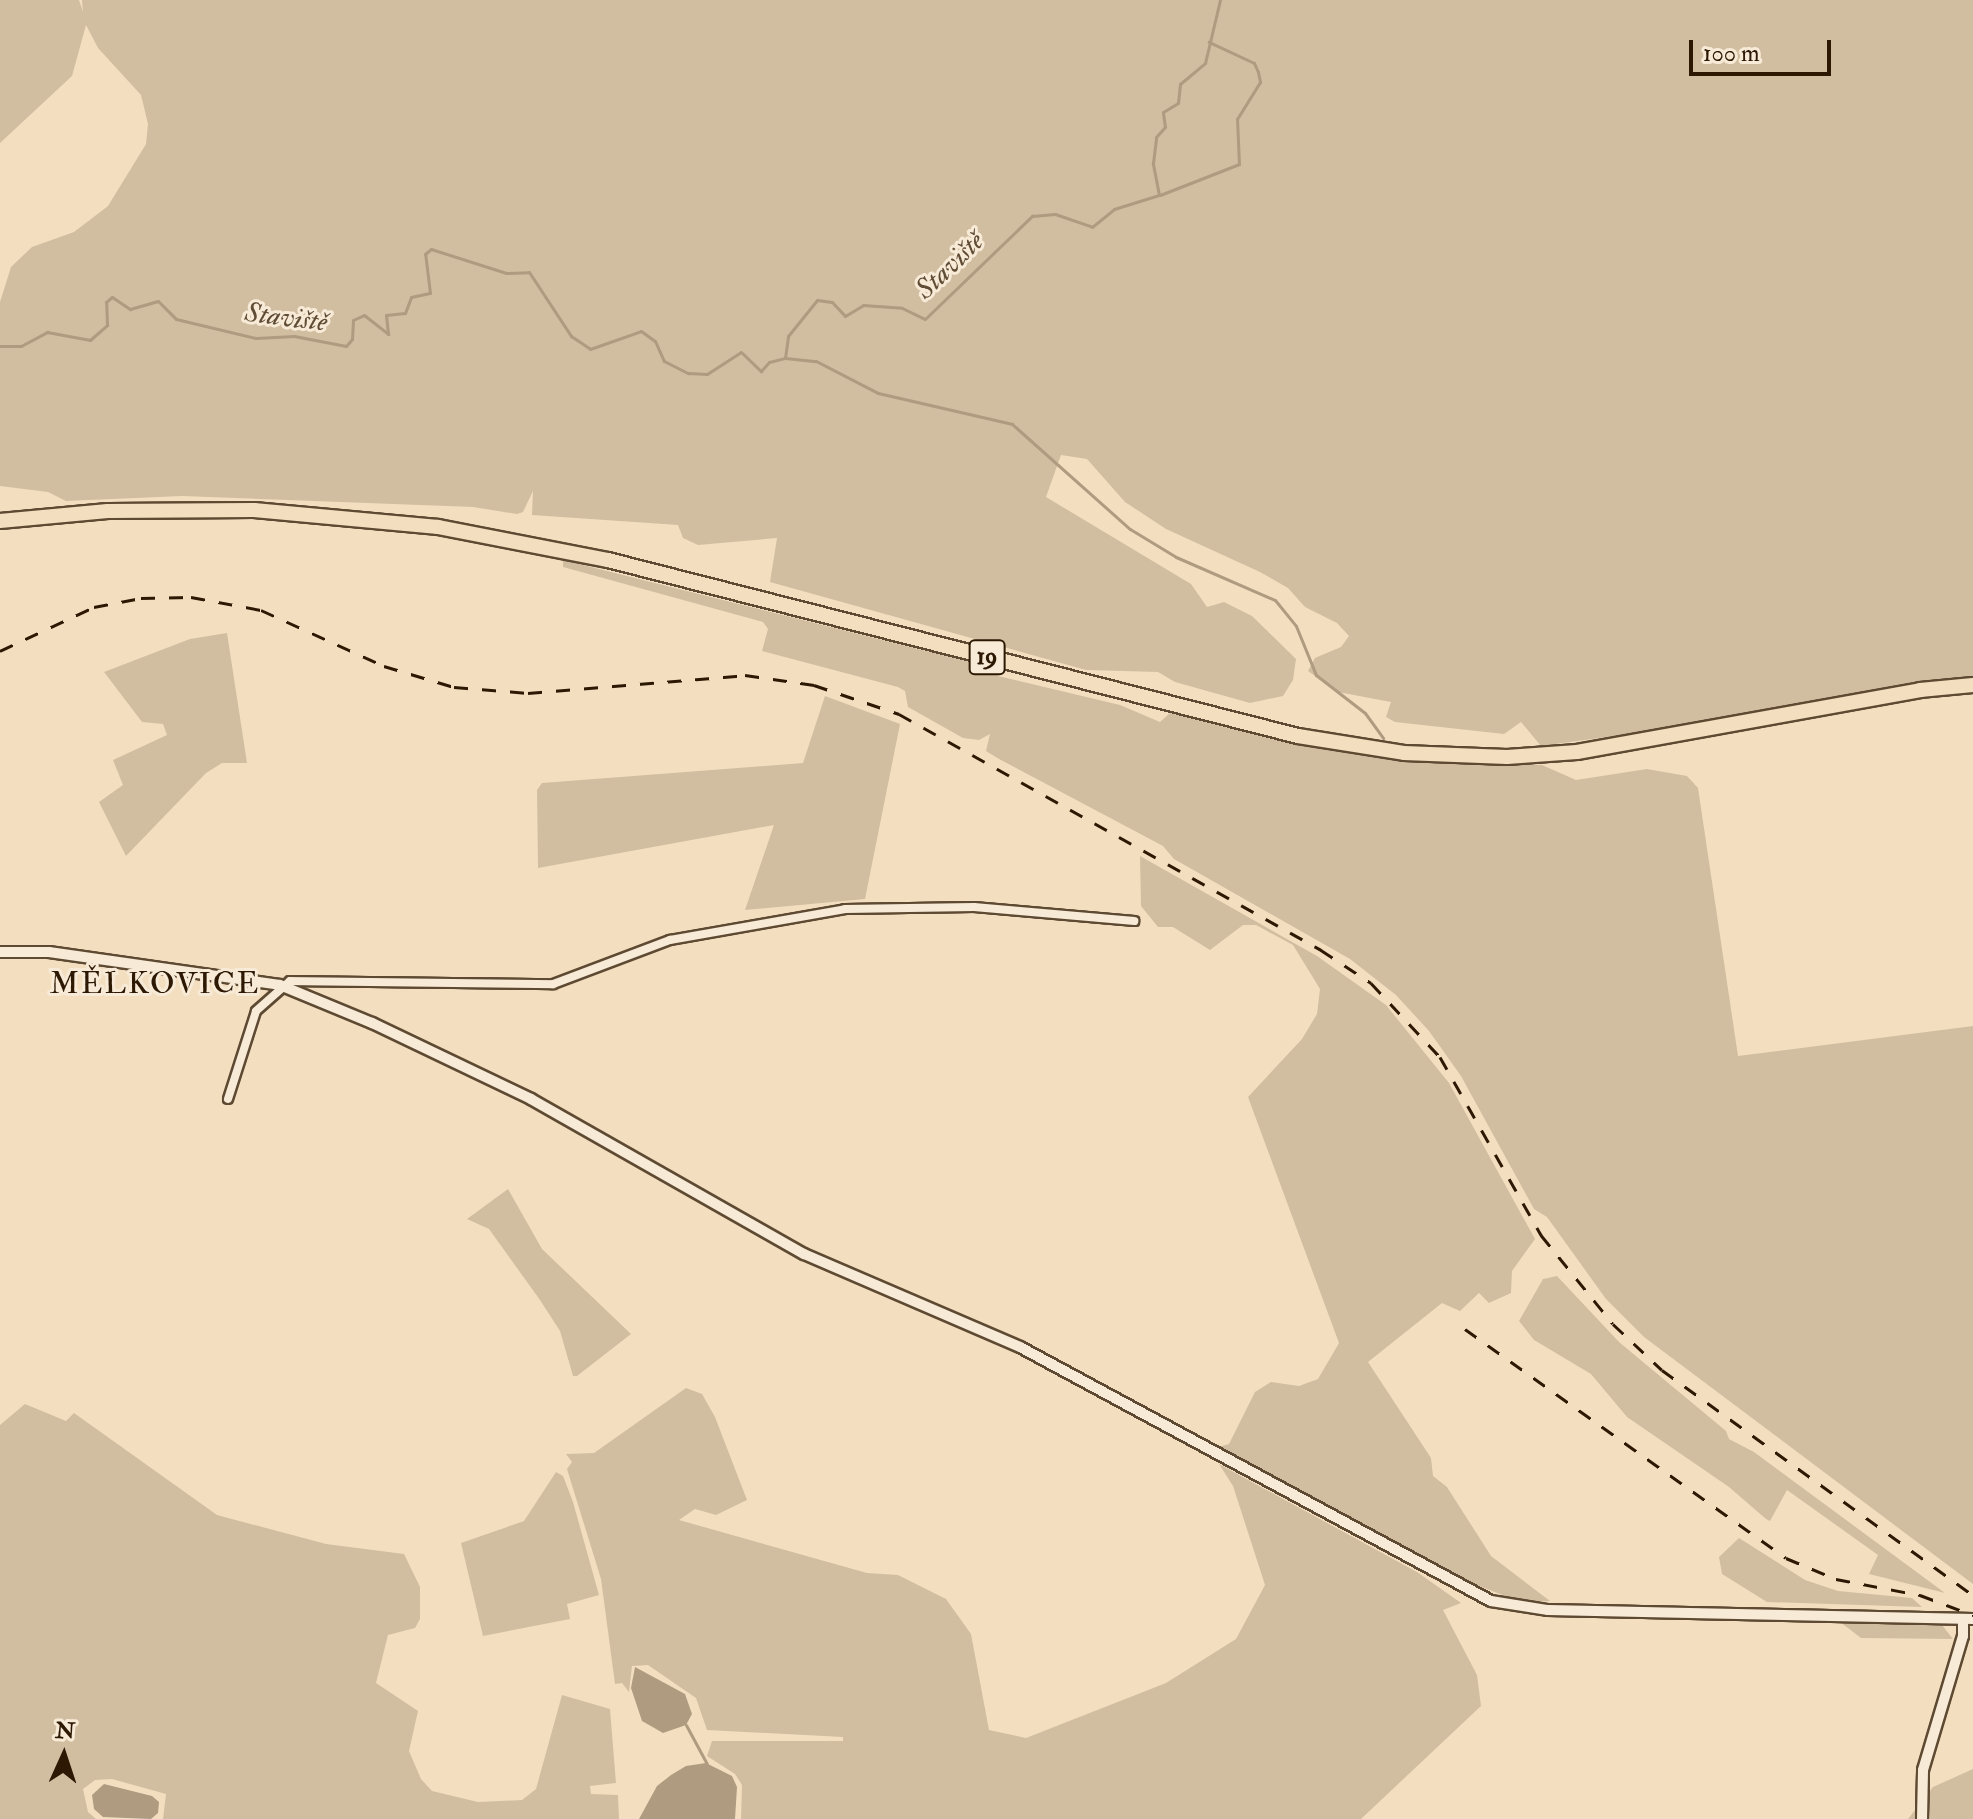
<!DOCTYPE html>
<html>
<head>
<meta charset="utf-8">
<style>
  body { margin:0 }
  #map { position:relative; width:1973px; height:1819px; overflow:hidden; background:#f3dfc0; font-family:"IM FELL Double Pica",serif }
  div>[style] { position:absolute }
  .green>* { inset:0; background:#d1bda0 }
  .water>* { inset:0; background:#af9b80 }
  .stream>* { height:3px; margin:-1.5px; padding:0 1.5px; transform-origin:1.5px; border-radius:1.5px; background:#af9b80 }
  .roads { filter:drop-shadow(2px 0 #5e4a32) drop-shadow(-2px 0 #5e4a32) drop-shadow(0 2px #5e4a32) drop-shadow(0 -2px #5e4a32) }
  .minor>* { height:8px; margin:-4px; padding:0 4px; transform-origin:4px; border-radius:4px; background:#f7ead6 }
  .tertiary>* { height:10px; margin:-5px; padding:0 5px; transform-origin:5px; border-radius:5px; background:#f7ead6 }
  .primary>* { height:14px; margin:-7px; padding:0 7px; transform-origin:7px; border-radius:7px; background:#f3dfc0 }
  .rail>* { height:3px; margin-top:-1.5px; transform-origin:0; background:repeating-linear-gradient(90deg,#2c1803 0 14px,transparent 0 28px) }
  span { translate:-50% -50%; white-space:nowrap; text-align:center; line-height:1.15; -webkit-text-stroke:6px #f7ead6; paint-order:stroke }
  .shield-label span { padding:2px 6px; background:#f7ead6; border:2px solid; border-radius:6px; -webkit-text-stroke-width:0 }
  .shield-label { font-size:24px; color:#2c1803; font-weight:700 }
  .water-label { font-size:28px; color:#604c35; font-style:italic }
  .quarter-label { font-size:30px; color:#2c1803; letter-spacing:2px }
  .north { position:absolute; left:24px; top:1715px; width:80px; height:80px; -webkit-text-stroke:6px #f7ead6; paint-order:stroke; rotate:3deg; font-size:22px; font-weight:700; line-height:32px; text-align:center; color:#2c1803 }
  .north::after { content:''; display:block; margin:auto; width:28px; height:36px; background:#2c1803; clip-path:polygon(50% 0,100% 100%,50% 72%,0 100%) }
  .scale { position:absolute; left:1689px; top:40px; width:142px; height:36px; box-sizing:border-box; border:4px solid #2c1803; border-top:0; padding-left:10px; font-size:24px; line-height:28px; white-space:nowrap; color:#2c1803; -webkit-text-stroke:6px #f7ead6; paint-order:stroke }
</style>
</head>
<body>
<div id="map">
  <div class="green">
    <div style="clip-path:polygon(0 0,79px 0,83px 12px,82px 0,1973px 0,1973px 676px,1918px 681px,1686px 726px,1541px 746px,1521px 722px,1504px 734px,1395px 722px,1386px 717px,1391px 702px,1338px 692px,1308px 671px,1315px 658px,1341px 647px,1349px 636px,1337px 623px,1305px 607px,1288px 588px,1260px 572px,1166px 529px,1125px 502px,1087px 459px,1061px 455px,1046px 497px,1191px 584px,1207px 607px,1224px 602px,1252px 616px,1296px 659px,1293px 680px,1283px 696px,1250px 703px,1175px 682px,1158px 672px,1086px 670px,770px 582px,777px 538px,698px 545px,683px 538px,678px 525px,532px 515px,533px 491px,523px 512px,517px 514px,473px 507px,182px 496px,66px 501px,48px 492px,0 486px,0 302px,11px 267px,32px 247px,74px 232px,108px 206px,146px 144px,148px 124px,141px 95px,98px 48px,86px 25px,72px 76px,0 143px)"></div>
    <div style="clip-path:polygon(563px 560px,998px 669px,998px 676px,1120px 705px,1160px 722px,1170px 713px,1296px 745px,1403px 762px,1542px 765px,1576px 780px,1647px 769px,1687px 776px,1698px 788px,1738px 1056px,1973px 1026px,1973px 1584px,1644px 1337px,1606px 1299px,1547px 1217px,1534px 1209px,1461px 1076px,1429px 1031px,1396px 995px,1350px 959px,1174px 859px,1163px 846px,999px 759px,986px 751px,990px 734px,979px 740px,963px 738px,908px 707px,905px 691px,898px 687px,762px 651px,768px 629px,763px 622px,563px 567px)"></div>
    <div style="clip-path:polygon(227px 633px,247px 763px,222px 763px,206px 773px,126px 856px,99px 802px,123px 785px,113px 760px,167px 735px,163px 724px,142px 722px,104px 672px,190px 639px)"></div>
    <div style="clip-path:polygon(825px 696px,900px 724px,865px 899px,745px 910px,774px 825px,538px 868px,537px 790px,542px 783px,803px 763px)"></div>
    <div style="clip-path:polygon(1140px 856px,1317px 956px,1386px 1005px,1449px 1083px,1535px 1239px,1512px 1271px,1511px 1293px,1489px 1303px,1479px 1293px,1460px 1311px,1442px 1303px,1368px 1362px,1431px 1458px,1433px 1476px,1447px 1487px,1491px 1556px,1550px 1601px,1521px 1602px,1466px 1581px,1218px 1447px,1229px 1444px,1255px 1392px,1271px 1382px,1299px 1386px,1318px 1379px,1339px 1343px,1248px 1097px,1302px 1039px,1317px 1014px,1320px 989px,1293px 945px,1256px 925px,1243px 925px,1210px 950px,1173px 927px,1158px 927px,1141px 906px)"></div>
    <div style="clip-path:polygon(508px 1189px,542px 1249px,631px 1334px,577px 1376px,573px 1376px,560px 1331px,540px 1300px,489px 1229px,467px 1219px)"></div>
    <div style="clip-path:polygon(1557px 1276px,1619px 1342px,1726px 1431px,1729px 1439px,1754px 1452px,1945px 1593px,1869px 1574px,1878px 1555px,1787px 1490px,1770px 1521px,1766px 1519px,1729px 1487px,1627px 1417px,1591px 1374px,1534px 1340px,1519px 1321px,1543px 1279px)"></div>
    <div style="clip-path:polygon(686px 1388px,702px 1394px,715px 1417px,747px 1500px,716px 1515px,695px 1509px,679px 1520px,867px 1573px,898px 1575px,946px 1599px,971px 1634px,989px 1730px,1026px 1738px,1166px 1683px,1236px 1639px,1265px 1585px,1233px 1486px,1219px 1464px,1417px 1572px,1461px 1603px,1443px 1610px,1477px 1675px,1481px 1706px,1361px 1819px,741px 1819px,742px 1785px,735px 1774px,707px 1756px,712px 1741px,843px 1741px,843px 1737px,707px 1730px,696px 1698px,648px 1665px,632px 1666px,629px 1692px,622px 1683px,615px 1684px,601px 1579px,567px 1469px,572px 1462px,566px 1454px,594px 1453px)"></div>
    <div style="clip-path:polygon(25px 1404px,66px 1421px,74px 1413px,217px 1515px,326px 1544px,404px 1554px,420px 1587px,420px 1619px,415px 1628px,388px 1635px,376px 1683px,418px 1711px,409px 1751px,421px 1779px,432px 1791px,478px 1802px,522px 1800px,536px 1789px,562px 1695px,610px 1709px,616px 1783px,590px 1786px,591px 1794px,618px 1795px,619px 1819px,163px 1819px,166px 1794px,112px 1779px,95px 1780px,83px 1789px,88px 1812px,96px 1819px,0 1819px,0 1425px)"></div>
    <div style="clip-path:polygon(556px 1472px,563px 1476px,573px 1502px,599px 1595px,567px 1604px,570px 1619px,483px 1636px,461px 1543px,524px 1521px)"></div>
    <div style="clip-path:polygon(1739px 1538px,1805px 1580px,1838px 1591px,1912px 1598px,1922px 1607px,1767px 1602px,1722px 1574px,1719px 1557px)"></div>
    <div style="clip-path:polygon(1840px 1622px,1942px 1625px,1953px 1639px,1861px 1638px)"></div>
    <div style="clip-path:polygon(1973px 1769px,1973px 1819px,1908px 1819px,1933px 1787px)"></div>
  </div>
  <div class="water">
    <div style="clip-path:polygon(635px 1667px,685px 1694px,692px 1714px,686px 1725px,663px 1733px,642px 1721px,631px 1688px)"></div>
    <div style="clip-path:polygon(706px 1763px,732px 1776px,737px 1787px,735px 1819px,639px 1819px,657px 1786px,671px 1775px,686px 1766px)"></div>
    <div style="clip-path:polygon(104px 1784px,152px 1796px,159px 1802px,158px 1813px,151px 1819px,103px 1817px,94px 1809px,92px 1795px)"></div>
  </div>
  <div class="stream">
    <div style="left:1160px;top:195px;width:85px;rotate:-21.4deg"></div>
    <div style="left:1239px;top:164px;width:45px;rotate:-92.5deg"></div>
    <div style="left:1237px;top:119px;width:44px;rotate:-58.1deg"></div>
    <div style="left:1260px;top:82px;width:10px;rotate:-101deg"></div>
    <div style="left:1258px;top:72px;width:10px;rotate:-114deg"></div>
    <div style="left:1254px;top:63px;width:50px;rotate:-155deg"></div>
    <div style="left:0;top:346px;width:21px"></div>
    <div style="left:21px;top:346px;width:30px;rotate:-28deg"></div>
    <div style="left:47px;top:332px;width:44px;rotate:10.5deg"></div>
    <div style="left:90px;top:340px;width:23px;rotate:-41deg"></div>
    <div style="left:107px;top:325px;width:23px;rotate:-92deg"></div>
    <div style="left:106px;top:302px;width:8px;rotate:-40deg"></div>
    <div style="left:112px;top:297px;width:22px;rotate:34deg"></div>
    <div style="left:130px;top:309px;width:29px;rotate:-16deg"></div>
    <div style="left:158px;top:301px;width:25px;rotate:45deg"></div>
    <div style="left:176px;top:319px;width:82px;rotate:13.4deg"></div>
    <div style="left:256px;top:338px;width:38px;rotate:-3deg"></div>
    <div style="left:294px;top:336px;width:53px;rotate:10.9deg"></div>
    <div style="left:346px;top:346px;width:9px;rotate:-49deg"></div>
    <div style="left:352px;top:339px;width:19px;rotate:-87deg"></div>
    <div style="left:353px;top:320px;width:12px;rotate:-24deg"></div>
    <div style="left:364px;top:315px;width:31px;rotate:38deg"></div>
    <div style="left:388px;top:334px;width:19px;rotate:-96deg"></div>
    <div style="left:386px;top:315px;width:19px;rotate:-6deg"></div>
    <div style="left:405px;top:313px;width:17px;rotate:-69deg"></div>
    <div style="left:411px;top:297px;width:19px;rotate:-12deg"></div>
    <div style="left:430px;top:293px;width:39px;rotate:-97deg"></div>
    <div style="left:425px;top:254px;width:8px;rotate:-40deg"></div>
    <div style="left:431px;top:249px;width:79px;rotate:17.7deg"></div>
    <div style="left:506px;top:273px;width:23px;rotate:-2deg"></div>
    <div style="left:529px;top:272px;width:77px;rotate:56.7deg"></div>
    <div style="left:571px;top:336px;width:23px;rotate:34deg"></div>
    <div style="left:590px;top:349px;width:54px;rotate:-19.4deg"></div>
    <div style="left:641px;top:331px;width:17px;rotate:36deg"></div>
    <div style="left:655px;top:341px;width:22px;rotate:66deg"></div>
    <div style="left:664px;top:361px;width:27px;rotate:27deg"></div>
    <div style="left:688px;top:373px;width:19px;rotate:3deg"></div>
    <div style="left:707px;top:374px;width:40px;rotate:-32.9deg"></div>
    <div style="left:741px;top:352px;width:28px;rotate:44deg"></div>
    <div style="left:761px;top:371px;width:12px;rotate:-48deg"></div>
    <div style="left:769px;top:362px;width:16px;rotate:-14deg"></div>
    <div style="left:785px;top:358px;width:22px;rotate:-82deg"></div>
    <div style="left:788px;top:336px;width:46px;rotate:-51.1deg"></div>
    <div style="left:817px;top:300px;width:15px;rotate:8deg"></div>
    <div style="left:832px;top:302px;width:19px;rotate:47deg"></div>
    <div style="left:845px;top:316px;width:21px;rotate:-31deg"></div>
    <div style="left:863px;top:305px;width:39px;rotate:4deg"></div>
    <div style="left:902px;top:308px;width:25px;rotate:26deg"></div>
    <div style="left:925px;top:319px;width:149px;rotate:-43.9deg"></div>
    <div style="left:1032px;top:216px;width:23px;rotate:-5deg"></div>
    <div style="left:1055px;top:214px;width:39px;rotate:19deg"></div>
    <div style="left:1092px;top:227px;width:28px;rotate:-39deg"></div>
    <div style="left:1114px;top:209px;width:47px;rotate:-17.3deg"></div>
    <div style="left:1159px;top:195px;width:33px;rotate:-101deg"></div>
    <div style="left:1153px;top:163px;width:26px;rotate:-83deg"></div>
    <div style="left:1156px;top:137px;width:13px;rotate:-48deg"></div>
    <div style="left:1165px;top:127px;width:15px;rotate:-98deg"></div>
    <div style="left:1163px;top:112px;width:17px;rotate:-31deg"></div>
    <div style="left:1178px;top:103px;width:19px;rotate:-84deg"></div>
    <div style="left:1180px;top:84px;width:33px;rotate:-40deg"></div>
    <div style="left:1205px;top:63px;width:65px;rotate:-76.6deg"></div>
    <div style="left:785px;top:358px;width:31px;rotate:6deg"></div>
    <div style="left:816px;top:361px;width:70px;rotate:27.3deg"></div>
    <div style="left:878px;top:393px;width:138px;rotate:13deg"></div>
    <div style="left:1012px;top:424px;width:158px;rotate:41.7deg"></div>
    <div style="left:1130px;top:529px;width:54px;rotate:31.3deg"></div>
    <div style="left:1176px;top:557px;width:108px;rotate:23.5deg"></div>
    <div style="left:1275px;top:600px;width:33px;rotate:51deg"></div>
    <div style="left:1296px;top:626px;width:53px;rotate:67.8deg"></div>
    <div style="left:1316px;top:675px;width:62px;rotate:37.8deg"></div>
    <div style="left:1365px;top:713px;width:31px;rotate:54deg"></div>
    <div style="left:686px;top:1725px;width:44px;rotate:61.7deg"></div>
  </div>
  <div class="roads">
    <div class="minor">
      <div style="left:228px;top:1099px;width:92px;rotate:-72.3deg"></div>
      <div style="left:256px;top:1011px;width:45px;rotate:-41.4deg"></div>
      <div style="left:290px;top:981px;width:263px;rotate:0.7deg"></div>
      <div style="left:553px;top:984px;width:125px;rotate:-20.6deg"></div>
      <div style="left:670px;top:940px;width:178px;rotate:-10deg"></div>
      <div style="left:845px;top:909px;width:129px;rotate:-0.9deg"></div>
      <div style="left:974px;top:907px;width:161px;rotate:5deg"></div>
    </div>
    <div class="tertiary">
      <div style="left:0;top:952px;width:49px"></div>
      <div style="left:49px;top:952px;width:233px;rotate:8.1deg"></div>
      <div style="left:280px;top:985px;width:100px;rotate:22.4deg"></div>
      <div style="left:372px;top:1023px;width:176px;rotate:25.5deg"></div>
      <div style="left:531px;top:1099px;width:314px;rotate:29.6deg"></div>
      <div style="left:804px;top:1254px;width:235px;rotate:23.3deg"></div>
      <div style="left:1020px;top:1347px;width:535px;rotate:28.34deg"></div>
      <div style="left:1491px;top:1601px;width:58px;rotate:9deg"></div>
      <div style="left:1548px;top:1610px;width:425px;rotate:1.2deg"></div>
      <div style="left:1922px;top:1819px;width:49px;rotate:-88.8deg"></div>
      <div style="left:1923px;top:1770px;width:140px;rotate:-73.4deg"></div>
      <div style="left:1963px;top:1636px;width:17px;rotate:-90deg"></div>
    </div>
    <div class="primary">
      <div style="left:0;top:521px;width:108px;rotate:-5.3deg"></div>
      <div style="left:108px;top:511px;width:146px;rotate:-0.4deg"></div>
      <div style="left:254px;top:510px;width:185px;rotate:5.3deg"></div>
      <div style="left:438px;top:527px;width:173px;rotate:11deg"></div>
      <div style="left:608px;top:560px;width:712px;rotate:14.31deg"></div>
      <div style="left:1298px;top:736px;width:107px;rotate:9.1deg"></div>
      <div style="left:1404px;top:753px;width:103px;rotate:2.2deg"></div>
      <div style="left:1507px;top:757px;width:70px;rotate:-4.1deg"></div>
      <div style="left:1577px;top:752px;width:349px;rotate:-10.2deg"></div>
      <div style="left:1920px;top:690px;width:53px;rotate:-5.4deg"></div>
    </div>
  </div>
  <div class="rail">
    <div style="left:0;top:651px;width:104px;rotate:-25.1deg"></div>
    <div style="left:94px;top:607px;width:48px;rotate:-10.8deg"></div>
    <div style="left:141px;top:598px;width:50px;rotate:-1.1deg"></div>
    <div style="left:191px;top:597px;width:71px;rotate:10.5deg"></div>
    <div style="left:261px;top:610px;width:135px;rotate:24.5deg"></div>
    <div style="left:384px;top:666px;width:73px;rotate:16.7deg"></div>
    <div style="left:454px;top:687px;width:74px;rotate:4.6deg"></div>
    <div style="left:528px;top:693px;width:218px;rotate:-4.7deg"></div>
    <div style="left:745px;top:675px;width:70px;rotate:8.2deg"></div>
    <div style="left:814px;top:685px;width:90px;rotate:18.8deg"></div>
    <div style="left:899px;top:714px;width:484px;rotate:29.2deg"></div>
    <div style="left:1321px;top:950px;width:60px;rotate:33.4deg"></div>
    <div style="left:1371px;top:983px;width:101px;rotate:47deg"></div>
    <div style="left:1440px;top:1057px;width:205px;rotate:60.4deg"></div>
    <div style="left:1541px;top:1235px;width:114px;rotate:51deg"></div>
    <div style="left:1613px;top:1324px;width:67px;rotate:43.2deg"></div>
    <div style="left:1662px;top:1370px;width:384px;rotate:35.9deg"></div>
    <div style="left:1465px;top:1329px;width:394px;rotate:35.5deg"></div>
    <div style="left:1786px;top:1558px;width:54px;rotate:22.8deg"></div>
    <div style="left:1836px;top:1579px;width:86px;rotate:10.8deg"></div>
    <div style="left:1920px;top:1595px;width:57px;rotate:20.7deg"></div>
  </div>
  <div class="shield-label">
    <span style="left:987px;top:657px">19</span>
  </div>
  <div class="water-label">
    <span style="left:950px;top:266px;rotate:-44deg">Staviště</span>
    <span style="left:286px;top:318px;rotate:7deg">Staviště</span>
  </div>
  <div class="quarter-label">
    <span style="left:155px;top:984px">MĚLKOVICE</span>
  </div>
  <div class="north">N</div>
  <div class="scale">100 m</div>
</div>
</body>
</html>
